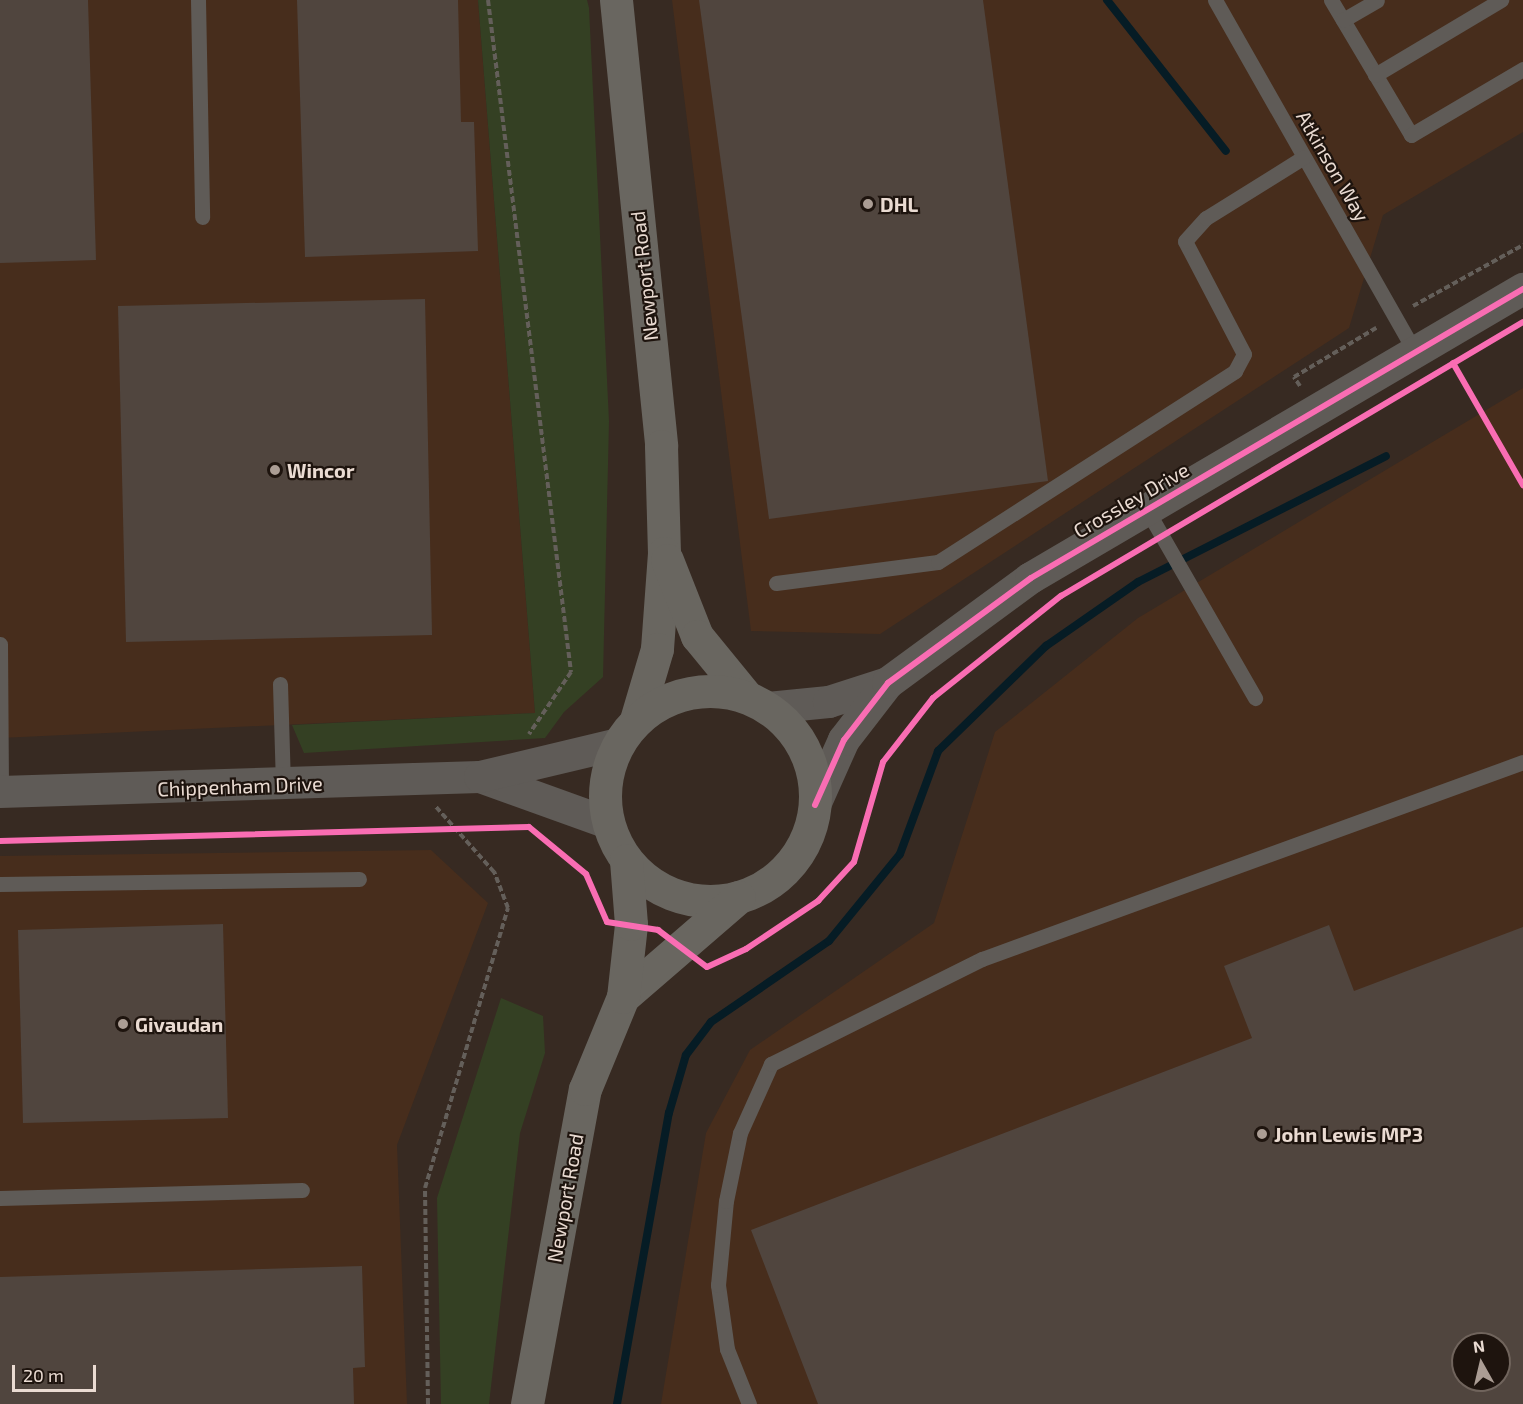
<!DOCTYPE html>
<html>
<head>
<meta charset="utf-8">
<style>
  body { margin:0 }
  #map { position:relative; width:1523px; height:1404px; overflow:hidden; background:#372a22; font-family:"Exo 2",sans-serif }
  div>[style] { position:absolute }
  .built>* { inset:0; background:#472d1c }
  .green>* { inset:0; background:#344023 }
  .stream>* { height:8px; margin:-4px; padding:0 4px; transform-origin:4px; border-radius:4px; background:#061c25 }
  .building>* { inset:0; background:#50453e }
  .path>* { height:4px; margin-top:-2px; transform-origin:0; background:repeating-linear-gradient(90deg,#645f5a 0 6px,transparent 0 9px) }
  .lane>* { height:15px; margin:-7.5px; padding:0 7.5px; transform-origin:7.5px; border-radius:7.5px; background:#5f5b57 }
  .street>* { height:32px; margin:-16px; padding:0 16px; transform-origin:16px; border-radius:16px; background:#5f5b57 }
  .secondary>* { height:33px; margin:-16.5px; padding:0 16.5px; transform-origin:16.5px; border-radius:16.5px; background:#696660 }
  .secondary>.ring { margin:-16.5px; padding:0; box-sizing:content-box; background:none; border:33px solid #696660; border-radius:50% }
  .cycleway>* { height:6px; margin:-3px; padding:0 3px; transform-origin:3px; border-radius:3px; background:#f96db3 }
  .dots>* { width:16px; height:16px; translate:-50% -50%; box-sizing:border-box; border:3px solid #1e140e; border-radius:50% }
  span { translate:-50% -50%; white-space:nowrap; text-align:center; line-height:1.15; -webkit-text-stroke:4.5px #1e140e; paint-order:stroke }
  .street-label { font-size:20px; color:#eadbd2 }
  .poi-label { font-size:20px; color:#eadbd2; font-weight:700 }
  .left { translate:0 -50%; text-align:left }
  .north { position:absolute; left:1451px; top:1332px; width:60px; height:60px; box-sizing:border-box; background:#1e140e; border:2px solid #70645c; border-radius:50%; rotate:352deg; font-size:16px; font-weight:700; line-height:24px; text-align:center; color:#eadbd2 }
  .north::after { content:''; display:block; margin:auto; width:21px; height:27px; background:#ab9d94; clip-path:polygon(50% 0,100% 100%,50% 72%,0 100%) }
  .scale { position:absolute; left:12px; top:1365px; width:84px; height:27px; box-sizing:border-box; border:3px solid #eadbd2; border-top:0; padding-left:8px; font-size:18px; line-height:21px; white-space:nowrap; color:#eadbd2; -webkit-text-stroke:4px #1e140e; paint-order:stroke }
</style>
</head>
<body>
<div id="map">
  <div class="built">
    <div style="clip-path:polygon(0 0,478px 0,535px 713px,0 738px)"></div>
    <div style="clip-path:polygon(672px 0,1523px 0,1523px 132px,1383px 215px,1349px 328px,880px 634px,751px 631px)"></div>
    <div style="clip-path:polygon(evenodd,1523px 388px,1523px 1404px,661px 1404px,706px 1133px,750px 1050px,934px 923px,995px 732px,1138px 618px,1523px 388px,1463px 1344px,1499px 1344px,1499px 1380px,1463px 1380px,1463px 1344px)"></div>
    <div style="clip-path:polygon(431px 850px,488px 903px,397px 1145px,407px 1404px,0 1404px,0 856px)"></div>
  </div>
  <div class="green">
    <div style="clip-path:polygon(478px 0,587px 0,589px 8px,609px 421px,603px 677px,564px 712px,545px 738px,304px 753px,292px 725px,535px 713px)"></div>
    <div style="clip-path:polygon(501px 998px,543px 1016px,545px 1053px,520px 1133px,489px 1404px,441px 1404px,437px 1198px)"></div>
  </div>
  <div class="stream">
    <div style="left:1107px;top:0;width:192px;rotate:51.8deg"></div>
    <div style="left:617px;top:1404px;width:296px;rotate:-79.9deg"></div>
    <div style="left:669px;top:1113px;width:60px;rotate:-73.7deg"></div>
    <div style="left:686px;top:1055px;width:41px;rotate:-52.9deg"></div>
    <div style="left:711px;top:1022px;width:143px;rotate:-34.5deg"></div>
    <div style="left:829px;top:941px;width:112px;rotate:-50.8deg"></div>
    <div style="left:900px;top:854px;width:110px;rotate:-69.7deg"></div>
    <div style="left:938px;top:751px;width:151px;rotate:-44.2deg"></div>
    <div style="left:1046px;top:646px;width:112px;rotate:-34.8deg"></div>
    <div style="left:1138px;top:582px;width:278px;rotate:-26.9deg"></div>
  </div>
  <div class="building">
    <div style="clip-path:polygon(0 0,88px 0,96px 260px,0 263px)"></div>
    <div style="clip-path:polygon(297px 0,458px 0,461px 122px,474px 122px,478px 251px,305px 257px)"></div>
    <div style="clip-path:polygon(699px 0,983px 0,1048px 481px,769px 519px)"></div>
    <div style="clip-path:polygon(425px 299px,432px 635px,126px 642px,118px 306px)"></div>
    <div style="clip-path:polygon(223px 924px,228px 1118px,23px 1123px,18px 930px)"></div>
    <div style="clip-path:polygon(evenodd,1329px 925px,1354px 991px,1523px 927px,1523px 1404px,818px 1404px,751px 1230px,1252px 1038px,1224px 966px,1329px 925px,1463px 1344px,1499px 1344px,1499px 1380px,1463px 1380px,1463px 1344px)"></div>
    <div style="clip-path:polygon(362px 1266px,365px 1367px,353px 1368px,354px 1404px,0 1404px,0 1277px)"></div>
  </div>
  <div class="path">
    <div style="left:488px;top:0;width:677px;rotate:82.96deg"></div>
    <div style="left:571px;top:672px;width:75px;rotate:124.1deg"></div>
    <div style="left:1413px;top:306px;width:126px;rotate:-29deg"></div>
    <div style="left:1300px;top:386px;width:11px;rotate:-124deg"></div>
    <div style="left:1294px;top:377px;width:96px;rotate:-30.9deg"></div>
    <div style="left:428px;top:1404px;width:216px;rotate:-90.8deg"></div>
    <div style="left:425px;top:1188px;width:292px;rotate:-73.5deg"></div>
    <div style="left:508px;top:908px;width:39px;rotate:-111deg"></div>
    <div style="left:494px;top:872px;width:87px;rotate:-131.7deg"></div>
  </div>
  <div class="lane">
    <div style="left:198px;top:0;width:217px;rotate:88.9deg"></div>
    <div style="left:1215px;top:0;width:405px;rotate:60.4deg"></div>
    <div style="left:1331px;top:0;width:157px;rotate:59.3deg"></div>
    <div style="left:1411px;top:135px;width:130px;rotate:-30.5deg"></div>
    <div style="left:1343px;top:20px;width:39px;rotate:-30deg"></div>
    <div style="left:1375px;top:75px;width:147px;rotate:-30.8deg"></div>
    <div style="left:1147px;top:510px;width:217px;rotate:60.1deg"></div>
    <div style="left:776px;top:583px;width:163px;rotate:-7.4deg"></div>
    <div style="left:938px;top:562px;width:353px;rotate:-32.7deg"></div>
    <div style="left:1235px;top:371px;width:19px;rotate:-62deg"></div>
    <div style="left:1244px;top:354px;width:127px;rotate:-117.6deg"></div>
    <div style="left:1185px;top:241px;width:31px;rotate:-48deg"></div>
    <div style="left:1206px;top:218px;width:115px;rotate:-31.9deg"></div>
    <div style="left:0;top:644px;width:148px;rotate:89.6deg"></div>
    <div style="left:280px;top:684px;width:101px;rotate:88.3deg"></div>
    <div style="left:0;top:884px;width:359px;rotate:-0.8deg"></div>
    <div style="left:0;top:1198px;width:302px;rotate:-1.5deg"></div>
    <div style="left:749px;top:1404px;width:59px;rotate:-111.8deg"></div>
    <div style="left:727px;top:1349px;width:65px;rotate:-98deg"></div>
    <div style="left:718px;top:1285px;width:84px;rotate:-84.6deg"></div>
    <div style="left:726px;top:1201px;width:69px;rotate:-78.4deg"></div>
    <div style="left:740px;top:1133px;width:76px;rotate:-65.8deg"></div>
    <div style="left:771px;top:1064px;width:236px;rotate:-26.5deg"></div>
    <div style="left:982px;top:959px;width:576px;rotate:-20.01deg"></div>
  </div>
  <div class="street">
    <div style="left:768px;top:708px;width:61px;rotate:-5.6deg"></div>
    <div style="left:829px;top:702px;width:62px;rotate:-17.9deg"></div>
    <div style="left:480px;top:777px;width:136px;rotate:19.8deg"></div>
    <div style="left:0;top:792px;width:480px;rotate:-1.8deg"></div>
    <div style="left:480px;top:777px;width:142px;rotate:-13.4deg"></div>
    <div style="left:815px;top:805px;width:71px;rotate:-66deg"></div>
    <div style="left:844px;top:740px;width:72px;rotate:-52.3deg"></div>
    <div style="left:888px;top:683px;width:177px;rotate:-36.3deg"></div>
    <div style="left:1031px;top:578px;width:571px;rotate:-30.43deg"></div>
  </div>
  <div class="secondary">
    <div style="left:616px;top:0;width:448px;rotate:84.2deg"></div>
    <div style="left:661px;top:446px;width:107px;rotate:88.4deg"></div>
    <div style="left:664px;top:553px;width:96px;rotate:94.2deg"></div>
    <div style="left:657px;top:649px;width:74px;rotate:106.5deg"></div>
    <div style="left:667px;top:560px;width:82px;rotate:68.5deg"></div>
    <div style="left:697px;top:636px;width:79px;rotate:50.7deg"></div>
    <div class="ring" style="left:605px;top:691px;width:177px;height:177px"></div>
    <div style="left:623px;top:997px;width:153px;rotate:-40.8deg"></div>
    <div style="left:527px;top:1404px;width:320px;rotate:-79.6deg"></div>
    <div style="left:585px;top:1089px;width:100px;rotate:-67.6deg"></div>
    <div style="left:623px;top:997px;width:73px;rotate:-83.7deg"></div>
    <div style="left:631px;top:924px;width:64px;rotate:-94.5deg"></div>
  </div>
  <div class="cycleway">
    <div style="left:1453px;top:363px;width:141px;rotate:60.2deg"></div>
    <div style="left:815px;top:805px;width:71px;rotate:-66deg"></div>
    <div style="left:844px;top:740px;width:72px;rotate:-52.3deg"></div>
    <div style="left:888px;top:683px;width:177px;rotate:-36.3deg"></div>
    <div style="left:1031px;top:578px;width:571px;rotate:-30.43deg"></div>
    <div style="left:0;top:841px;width:529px;rotate:-1.52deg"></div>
    <div style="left:529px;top:827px;width:74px;rotate:39.5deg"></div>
    <div style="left:586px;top:874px;width:52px;rotate:66.4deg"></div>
    <div style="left:607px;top:922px;width:52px;rotate:8.9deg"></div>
    <div style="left:658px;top:930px;width:61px;rotate:37.1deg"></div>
    <div style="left:707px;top:967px;width:43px;rotate:-24.8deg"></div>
    <div style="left:746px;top:949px;width:87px;rotate:-33.7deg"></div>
    <div style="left:818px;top:901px;width:53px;rotate:-47.3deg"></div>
    <div style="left:854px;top:862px;width:104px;rotate:-73.8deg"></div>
    <div style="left:883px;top:762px;width:81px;rotate:-52deg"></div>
    <div style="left:933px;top:698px;width:164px;rotate:-38.6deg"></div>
    <div style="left:1061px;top:596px;width:537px;rotate:-30.67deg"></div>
  </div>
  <div class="dots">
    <div style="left:868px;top:204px;background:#ab9d94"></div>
    <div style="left:275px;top:470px;background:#ab9d94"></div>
    <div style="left:123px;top:1024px;background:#ab9d94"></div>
    <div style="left:1262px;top:1134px;background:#ab9d94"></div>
  </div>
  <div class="street-label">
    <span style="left:1333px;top:166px;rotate:60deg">Atkinson Way</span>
    <span style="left:644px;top:276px;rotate:-96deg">Newport Road</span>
    <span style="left:1131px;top:500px;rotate:-30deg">Crossley Drive</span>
    <span style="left:240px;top:786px;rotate:-2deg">Chippenham Drive</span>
    <span style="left:565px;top:1198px;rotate:-80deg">Newport Road</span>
  </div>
  <div class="poi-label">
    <span class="left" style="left:880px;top:204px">DHL</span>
    <span class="left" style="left:287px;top:470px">Wincor</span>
    <span class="left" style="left:135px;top:1024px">Givaudan</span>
    <span class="left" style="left:1274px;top:1134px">John Lewis MP3</span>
  </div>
  <div class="north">N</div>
  <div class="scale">20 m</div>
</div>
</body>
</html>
